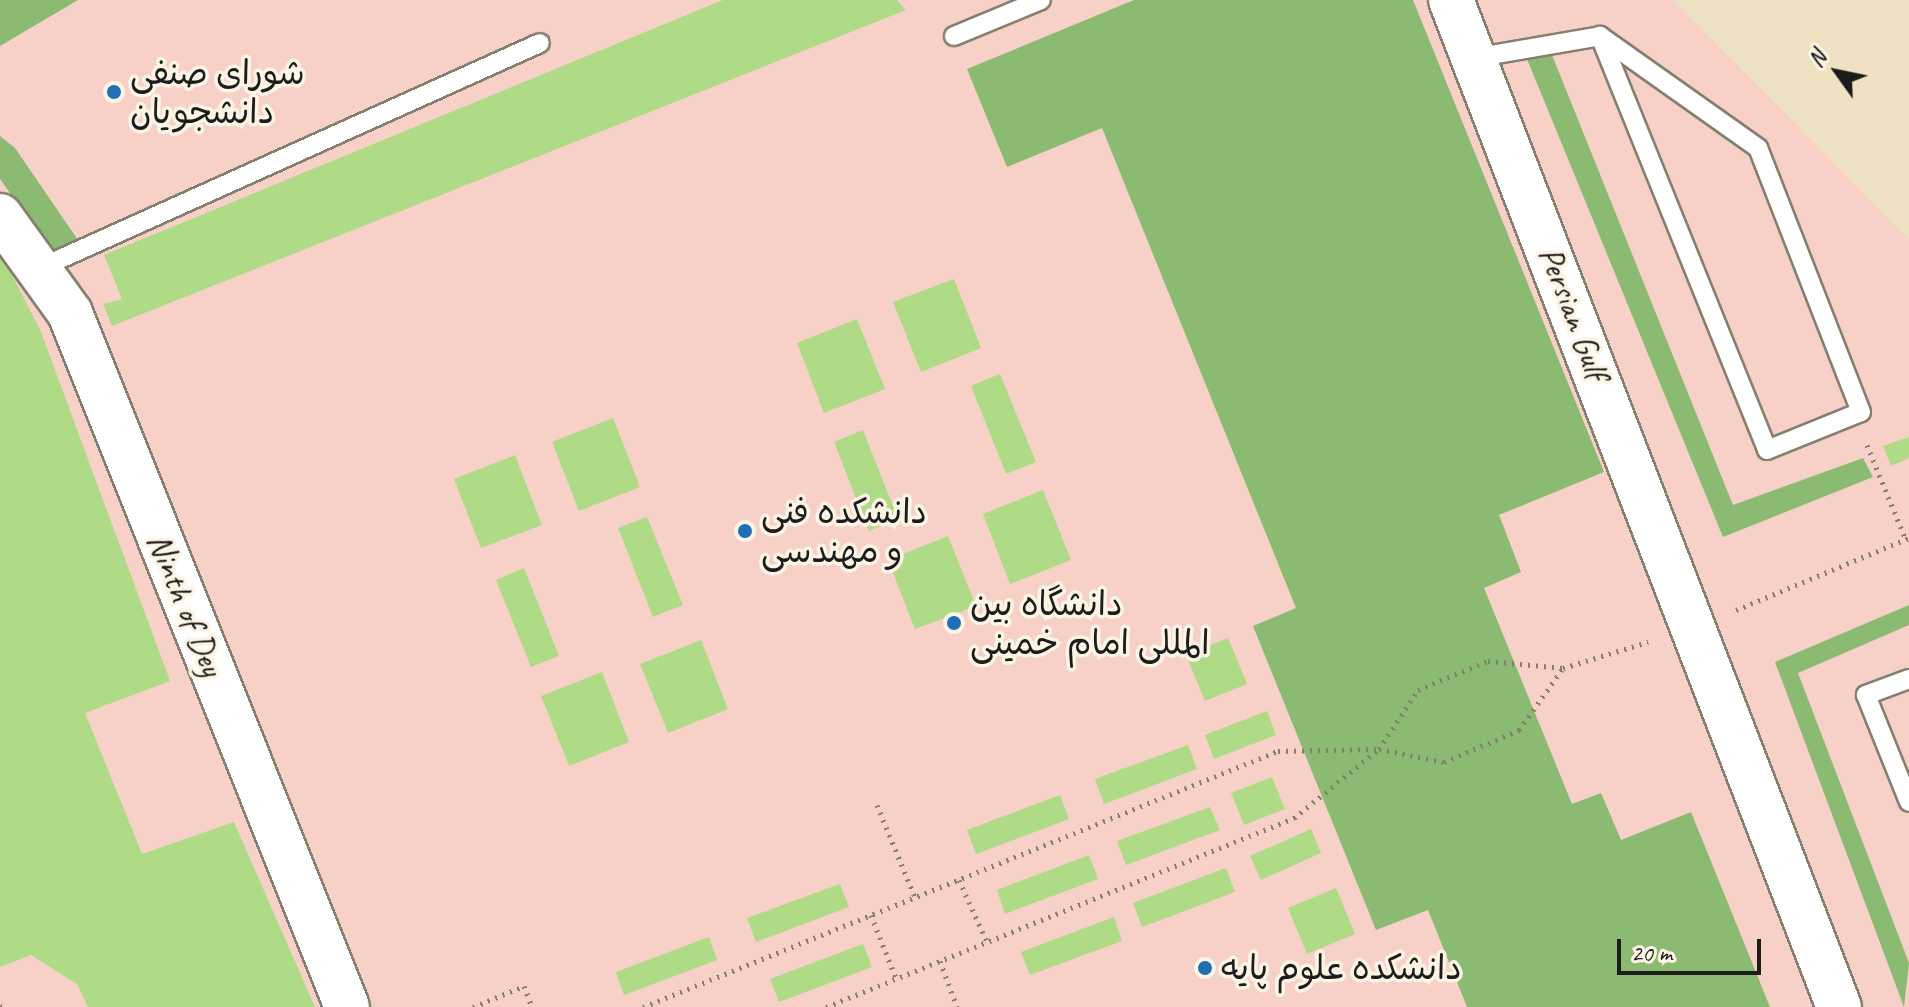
<!DOCTYPE html>
<html>
<head>
<meta charset="utf-8">
<style>
  body { margin:0 }
  #map { position:relative; width:1909px; height:1007px; overflow:hidden; background:#eee2c2; font-family:Caveat,"Playpen Sans Arabic",sans-serif }
  div>[style] { position:absolute }
  .built>* { inset:0; background:#f7d1c8 }
  .green>* { inset:0; background:#afda86 }
  .forest>* { inset:0; background:#8bba73 }
  .path>* { height:5px; margin-top:-2.5px; transform-origin:0; background:repeating-linear-gradient(90deg,#857f6f 0 2px,transparent 0 8px) }
  .roads { filter:drop-shadow(2px 0 #857f6f) drop-shadow(-2px 0 #857f6f) drop-shadow(0 2px #857f6f) drop-shadow(0 -2px #857f6f) }
  .service>* { height:18px; margin:-9px; padding:0 9px; transform-origin:9px; border-radius:9px; background:#fff }
  .tertiary>* { height:44px; margin:-22px; padding:0 22px; transform-origin:22px; border-radius:22px; background:#fff }
  .dots>* { width:22px; height:22px; translate:-50% -50%; box-sizing:border-box; border:4px solid #fcf5e5; border-radius:50% }
  span { translate:-50% -50%; white-space:nowrap; text-align:center; line-height:1.15; -webkit-text-stroke:7px #fcf5e5; paint-order:stroke }
  .poi-label { font-size:34px; color:#1c1c1c }
  .left { translate:0 -50%; text-align:left }
  .street-label { font-size:34px; color:#1c1c1c }
  .north { position:absolute; left:1797px; top:32px; width:80px; height:80px; -webkit-text-stroke:6px #fcf5e5; paint-order:stroke; rotate:303deg; font-size:22px; font-weight:700; line-height:32px; text-align:center; color:#1c1c1c }
  .north::after { content:''; display:block; margin:auto; width:28px; height:36px; background:#1c1c1c; clip-path:polygon(50% 0,100% 100%,50% 72%,0 100%) }
  .scale { position:absolute; left:1617px; top:939px; width:144px; height:36px; box-sizing:border-box; border:4px solid #1c1c1c; border-top:0; padding-left:10px; font-size:24px; line-height:28px; white-space:nowrap; color:#1c1c1c; -webkit-text-stroke:6px #fcf5e5; paint-order:stroke }
</style>
</head>
<body>
<div id="map">
  <div class="built">
    <div style="clip-path:polygon(0 0,1673px 0,1909px 239px,1909px 1007px,0 1007px)"></div>
  </div>
  <div class="green">
    <div style="clip-path:polygon(723px 0,897px 0,906px 10px,112px 326px,103px 304px,122px 299px,104px 255px)"></div>
    <div style="clip-path:polygon(0 251px,41px 332px,170px 681px,85px 713px,142px 854px,234px 822px,315px 1007px,88px 1007px,77px 984px,31px 955px,0 967px)"></div>
    <div style="clip-path:polygon(954px 279px,981px 348px,921px 372px,893px 302px)"></div>
    <div style="clip-path:polygon(857px 319px,885px 389px,824px 413px,797px 343px)"></div>
    <div style="clip-path:polygon(1000px 374px,1036px 462px,1006px 474px,971px 386px)"></div>
    <div style="clip-path:polygon(613px 418px,640px 487px,579px 511px,552px 442px)"></div>
    <div style="clip-path:polygon(863px 430px,898px 519px,869px 531px,834px 442px)"></div>
    <div style="clip-path:polygon(1909px 437px,1909px 458px,1891px 466px,1883px 446px)"></div>
    <div style="clip-path:polygon(515px 455px,542px 525px,481px 548px,454px 479px)"></div>
    <div style="clip-path:polygon(1043px 490px,1071px 560px,1010px 584px,983px 514px)"></div>
    <div style="clip-path:polygon(647px 517px,683px 605px,653px 617px,618px 528px)"></div>
    <div style="clip-path:polygon(948px 536px,976px 606px,915px 629px,888px 560px)"></div>
    <div style="clip-path:polygon(524px 568px,559px 656px,531px 667px,496px 580px)"></div>
    <div style="clip-path:polygon(1228px 638px,1247px 684px,1205px 701px,1186px 655px)"></div>
    <div style="clip-path:polygon(701px 640px,728px 709px,668px 733px,640px 664px)"></div>
    <div style="clip-path:polygon(602px 672px,629px 742px,569px 766px,541px 696px)"></div>
    <div style="clip-path:polygon(1267px 711px,1276px 735px,1214px 759px,1205px 735px)"></div>
    <div style="clip-path:polygon(1188px 745px,1197px 769px,1104px 804px,1095px 779px)"></div>
    <div style="clip-path:polygon(1272px 777px,1285px 809px,1244px 825px,1231px 793px)"></div>
    <div style="clip-path:polygon(1060px 795px,1069px 819px,976px 854px,967px 830px)"></div>
    <div style="clip-path:polygon(1210px 807px,1220px 830px,1126px 865px,1117px 841px)"></div>
    <div style="clip-path:polygon(1311px 829px,1321px 853px,1261px 880px,1250px 856px)"></div>
    <div style="clip-path:polygon(1089px 855px,1098px 879px,1005px 914px,997px 890px)"></div>
    <div style="clip-path:polygon(1226px 868px,1235px 892px,1142px 927px,1133px 903px)"></div>
    <div style="clip-path:polygon(840px 884px,849px 907px,756px 942px,747px 918px)"></div>
    <div style="clip-path:polygon(1336px 888px,1355px 934px,1307px 954px,1288px 908px)"></div>
    <div style="clip-path:polygon(1114px 917px,1122px 941px,1030px 975px,1021px 952px)"></div>
    <div style="clip-path:polygon(709px 937px,717px 960px,624px 995px,616px 972px)"></div>
    <div style="clip-path:polygon(863px 944px,872px 967px,779px 1002px,770px 979px)"></div>
  </div>
  <div class="forest">
    <div style="clip-path:polygon(0 0,78px 0,0 46px)"></div>
    <div style="clip-path:polygon(1134px 0,1413px 0,1604px 472px,1499px 515px,1521px 572px,1484px 588px,1572px 804px,1601px 793px,1621px 840px,1691px 812px,1770px 1007px,1467px 1007px,1428px 910px,1376px 930px,1253px 626px,1296px 608px,1102px 128px,1007px 167px,967px 69px)"></div>
    <div style="clip-path:polygon(1552px 55px,1733px 505px,1863px 458px,1873px 477px,1723px 537px,1527px 59px)"></div>
    <div style="clip-path:polygon(0 136px,15px 148px,78px 240px,53px 254px,0 179px)"></div>
    <div style="clip-path:polygon(1909px 605px,1909px 625px,1798px 673px,1909px 963px,1904px 1007px,1775px 662px)"></div>
  </div>
  <div class="path">
    <div style="left:1867px;top:445px;width:103px;rotate:67.7deg"></div>
    <div style="left:1736px;top:610px;width:187px;rotate:-22.6deg"></div>
    <div style="left:877px;top:805px;width:100px;rotate:67.6deg"></div>
    <div style="left:959px;top:880px;width:68px;rotate:65.7deg"></div>
    <div style="left:871px;top:915px;width:68px;rotate:68.4deg"></div>
    <div style="left:940px;top:961px;width:49px;rotate:69.7deg"></div>
    <div style="left:0;top:1006px;width:3px;rotate:18deg"></div>
    <div style="left:473px;top:1007px;width:55px;rotate:-22.4deg"></div>
    <div style="left:524px;top:986px;width:22px;rotate:69deg"></div>
    <div style="left:643px;top:1007px;width:685px;rotate:-21.96deg"></div>
    <div style="left:1278px;top:751px;width:101px;rotate:-1.1deg"></div>
    <div style="left:1379px;top:749px;width:71px;rotate:-56.5deg"></div>
    <div style="left:1418px;top:690px;width:76px;rotate:-22.5deg"></div>
    <div style="left:1488px;top:661px;width:75px;rotate:5.3deg"></div>
    <div style="left:826px;top:1007px;width:505px;rotate:-21.99deg"></div>
    <div style="left:1294px;top:818px;width:109px;rotate:-39.1deg"></div>
    <div style="left:1379px;top:749px;width:66px;rotate:11.3deg"></div>
    <div style="left:1444px;top:762px;width:82px;rotate:-23.1deg"></div>
    <div style="left:1519px;top:730px;width:76px;rotate:-54.6deg"></div>
    <div style="left:1563px;top:668px;width:89px;rotate:-17deg"></div>
  </div>
  <div class="roads">
    <div class="service">
      <div style="left:954px;top:36px;width:94px;rotate:-22.5deg"></div>
      <div style="left:1473px;top:58px;width:129px;rotate:-9.8deg"></div>
      <div style="left:1600px;top:36px;width:446px;rotate:68deg"></div>
      <div style="left:1767px;top:450px;width:101px;rotate:-22deg"></div>
      <div style="left:1861px;top:412px;width:283px;rotate:-111.3deg"></div>
      <div style="left:1758px;top:148px;width:194px;rotate:-144.7deg"></div>
      <div style="left:40px;top:268px;width:548px;rotate:-24.23deg"></div>
      <div style="left:1909px;top:679px;width:46px;rotate:159.6deg"></div>
      <div style="left:1866px;top:695px;width:115px;rotate:68.1deg"></div>
    </div>
    <div class="tertiary">
      <div style="left:1451px;top:0;width:1079px;rotate:68.93deg"></div>
      <div style="left:0;top:216px;width:120px;rotate:54.2deg"></div>
      <div style="left:70px;top:313px;width:747px;rotate:68.24deg"></div>
    </div>
  </div>
  <div class="dots">
    <div style="left:114px;top:92px;background:#1f6fb2"></div>
    <div style="left:745px;top:531px;background:#1f6fb2"></div>
    <div style="left:954px;top:623px;background:#1f6fb2"></div>
    <div style="left:1205px;top:968px;background:#1f6fb2"></div>
  </div>
  <div class="poi-label">
    <span class="left" style="left:130px;top:92px">شورای صنفی<br>دانشجویان</span>
    <span class="left" style="left:761px;top:531px">دانشکده فنی<br>و مهندسی</span>
    <span class="left" style="left:970px;top:623px">دانشگاه بین<br>المللی امام خمینی</span>
    <span class="left" style="left:1221px;top:968px">دانشکده علوم پایه</span>
  </div>
  <div class="street-label">
    <span style="left:1574px;top:313px;rotate:69deg">Persian Gulf</span>
    <span style="left:186px;top:604px;rotate:68deg">Ninth of Dey</span>
  </div>
  <div class="north">N</div>
  <div class="scale">20 m</div>
</div>
</body>
</html>
